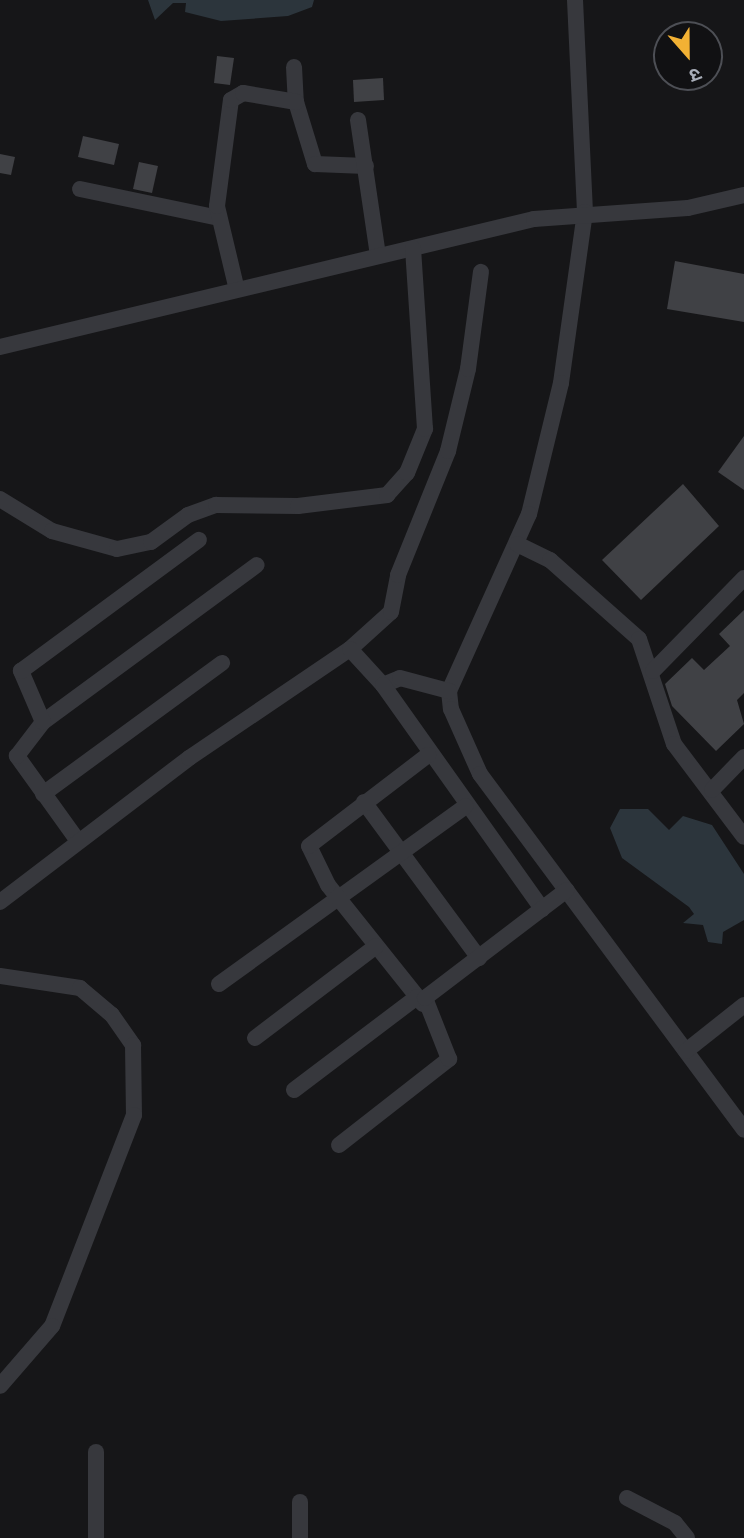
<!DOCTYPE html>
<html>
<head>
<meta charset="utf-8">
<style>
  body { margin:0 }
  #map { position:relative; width:744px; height:1538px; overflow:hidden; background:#161618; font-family:"Source Sans 3","Noto Sans Devanagari",sans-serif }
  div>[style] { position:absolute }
  .water>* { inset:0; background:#2c353c }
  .building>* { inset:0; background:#404145 }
  .minor>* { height:16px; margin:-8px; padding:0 8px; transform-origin:8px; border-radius:8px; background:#37383d }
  span { translate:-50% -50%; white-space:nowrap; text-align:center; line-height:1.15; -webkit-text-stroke:5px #111113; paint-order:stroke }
  .north { position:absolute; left:653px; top:21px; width:70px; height:70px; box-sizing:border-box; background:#111113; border:2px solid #4d4f55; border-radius:50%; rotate:159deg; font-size:19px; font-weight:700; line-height:28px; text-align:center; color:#a8adb8 }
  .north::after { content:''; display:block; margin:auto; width:24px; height:32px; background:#f2b134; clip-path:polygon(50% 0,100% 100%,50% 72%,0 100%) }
</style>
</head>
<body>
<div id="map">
  <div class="water">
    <div style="clip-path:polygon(148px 0,314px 0,312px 7px,288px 16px,221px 21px,185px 12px,186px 3px,173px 3px,155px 20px)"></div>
    <div style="clip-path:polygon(620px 809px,648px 809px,669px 830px,683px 816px,712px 825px,744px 874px,744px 920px,723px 932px,722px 944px,708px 942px,703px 925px,683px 923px,694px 914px,689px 907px,622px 858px,610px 828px)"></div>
  </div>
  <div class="building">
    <div style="clip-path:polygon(217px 56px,234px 58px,230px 85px,214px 83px)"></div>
    <div style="clip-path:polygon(383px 78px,384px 100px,354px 102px,353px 80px)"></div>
    <div style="clip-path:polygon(83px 136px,119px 144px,114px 165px,78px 157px)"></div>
    <div style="clip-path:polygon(0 154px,15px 157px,11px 175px,0 173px)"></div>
    <div style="clip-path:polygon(139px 162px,158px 166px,152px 193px,133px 189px)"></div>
    <div style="clip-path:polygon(675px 261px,744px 274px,744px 322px,667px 309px)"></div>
    <div style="clip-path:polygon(744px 436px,744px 490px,718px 472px)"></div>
    <div style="clip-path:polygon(683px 484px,719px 526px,641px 600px,602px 560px)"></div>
    <div style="clip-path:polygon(744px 610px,744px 693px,737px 700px,744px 724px,716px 751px,672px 706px,665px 684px,692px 658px,704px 670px,730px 646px,719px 634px)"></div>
  </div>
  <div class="minor">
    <div style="left:575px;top:0;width:212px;rotate:87.3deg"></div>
    <div style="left:585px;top:212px;width:173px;rotate:98deg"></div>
    <div style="left:561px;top:383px;width:135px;rotate:103.7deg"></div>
    <div style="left:529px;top:514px;width:194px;rotate:114.3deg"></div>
    <div style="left:449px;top:691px;width:18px;rotate:84deg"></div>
    <div style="left:451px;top:709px;width:71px;rotate:66deg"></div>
    <div style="left:480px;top:774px;width:443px;rotate:53.4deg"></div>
    <div style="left:294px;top:67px;width:35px;rotate:87deg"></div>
    <div style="left:296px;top:102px;width:65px;rotate:73deg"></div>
    <div style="left:315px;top:164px;width:51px;rotate:2.2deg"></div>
    <div style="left:358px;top:120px;width:136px;rotate:81.6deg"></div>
    <div style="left:80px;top:189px;width:142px;rotate:11.8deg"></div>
    <div style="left:236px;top:286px;width:82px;rotate:-103.4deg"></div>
    <div style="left:217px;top:206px;width:107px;rotate:-82.5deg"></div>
    <div style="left:231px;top:100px;width:14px;rotate:-30deg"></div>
    <div style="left:243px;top:93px;width:54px;rotate:9.6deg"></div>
    <div style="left:0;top:347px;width:549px;rotate:-13.48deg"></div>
    <div style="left:534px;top:219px;width:154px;rotate:-4.1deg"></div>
    <div style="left:688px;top:208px;width:57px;rotate:-13.1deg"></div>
    <div style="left:0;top:499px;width:61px;rotate:31.6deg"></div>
    <div style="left:52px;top:531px;width:67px;rotate:15.5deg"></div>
    <div style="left:117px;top:549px;width:35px;rotate:-12deg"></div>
    <div style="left:151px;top:542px;width:46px;rotate:-36.1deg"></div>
    <div style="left:188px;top:515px;width:30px;rotate:-20deg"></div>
    <div style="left:216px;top:505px;width:82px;rotate:0.7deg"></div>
    <div style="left:298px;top:506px;width:90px;rotate:-7deg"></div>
    <div style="left:387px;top:495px;width:30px;rotate:-48deg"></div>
    <div style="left:407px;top:473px;width:48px;rotate:-67.8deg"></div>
    <div style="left:425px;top:429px;width:181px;rotate:-93.8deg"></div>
    <div style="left:517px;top:544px;width:37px;rotate:26deg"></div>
    <div style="left:550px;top:560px;width:119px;rotate:41.6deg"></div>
    <div style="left:639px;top:639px;width:111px;rotate:71.6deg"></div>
    <div style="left:674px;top:744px;width:116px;rotate:53deg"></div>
    <div style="left:350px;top:649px;width:55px;rotate:-42.1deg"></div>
    <div style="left:391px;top:612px;width:38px;rotate:-79deg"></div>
    <div style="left:398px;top:575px;width:134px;rotate:-68deg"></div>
    <div style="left:448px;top:451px;width:84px;rotate:-76.3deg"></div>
    <div style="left:468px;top:369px;width:98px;rotate:-82.4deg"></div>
    <div style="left:653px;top:671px;width:130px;rotate:-45.6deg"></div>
    <div style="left:383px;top:685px;width:18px;rotate:-22deg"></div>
    <div style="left:400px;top:678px;width:51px;rotate:14.9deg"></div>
    <div style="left:43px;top:722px;width:265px;rotate:-36.3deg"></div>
    <div style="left:712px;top:790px;width:46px;rotate:-45.9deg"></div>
    <div style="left:43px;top:794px;width:222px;rotate:-36.2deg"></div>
    <div style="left:364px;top:802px;width:194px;rotate:53.6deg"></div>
    <div style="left:78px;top:841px;width:105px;rotate:-125.7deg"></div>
    <div style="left:17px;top:756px;width:43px;rotate:-52.6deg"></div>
    <div style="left:43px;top:722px;width:56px;rotate:-113.3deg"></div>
    <div style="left:21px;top:671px;width:221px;rotate:-36.4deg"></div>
    <div style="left:0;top:902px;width:238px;rotate:-37.3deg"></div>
    <div style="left:189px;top:758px;width:194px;rotate:-34.1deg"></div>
    <div style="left:350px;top:649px;width:49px;rotate:47.5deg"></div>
    <div style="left:383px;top:685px;width:275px;rotate:54.6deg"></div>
    <div style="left:0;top:976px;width:81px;rotate:8.5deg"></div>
    <div style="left:80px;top:988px;width:42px;rotate:40.2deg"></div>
    <div style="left:112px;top:1015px;width:37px;rotate:55deg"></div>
    <div style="left:133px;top:1045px;width:70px;rotate:89.2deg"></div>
    <div style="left:134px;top:1115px;width:226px;rotate:111.2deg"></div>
    <div style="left:52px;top:1326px;width:79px;rotate:130.9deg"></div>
    <div style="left:219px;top:984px;width:304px;rotate:-35.8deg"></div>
    <div style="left:423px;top:1004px;width:152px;rotate:-128.6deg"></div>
    <div style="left:328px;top:885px;width:43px;rotate:-116deg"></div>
    <div style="left:309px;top:846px;width:150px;rotate:-37.4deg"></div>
    <div style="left:255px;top:1038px;width:152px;rotate:-37.2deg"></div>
    <div style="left:686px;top:1051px;width:74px;rotate:-38.4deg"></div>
    <div style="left:294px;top:1090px;width:154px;rotate:-37.1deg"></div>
    <div style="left:339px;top:1145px;width:140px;rotate:-38deg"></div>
    <div style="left:449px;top:1059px;width:66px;rotate:-111.5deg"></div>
    <div style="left:425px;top:998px;width:178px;rotate:-37.3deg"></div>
    <div style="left:96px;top:1452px;width:86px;rotate:90deg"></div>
    <div style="left:627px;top:1498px;width:54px;rotate:27.5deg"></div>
    <div style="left:675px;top:1523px;width:19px;rotate:51deg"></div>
    <div style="left:300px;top:1538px;width:36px;rotate:-90deg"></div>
  </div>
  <div class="north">उ</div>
</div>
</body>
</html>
